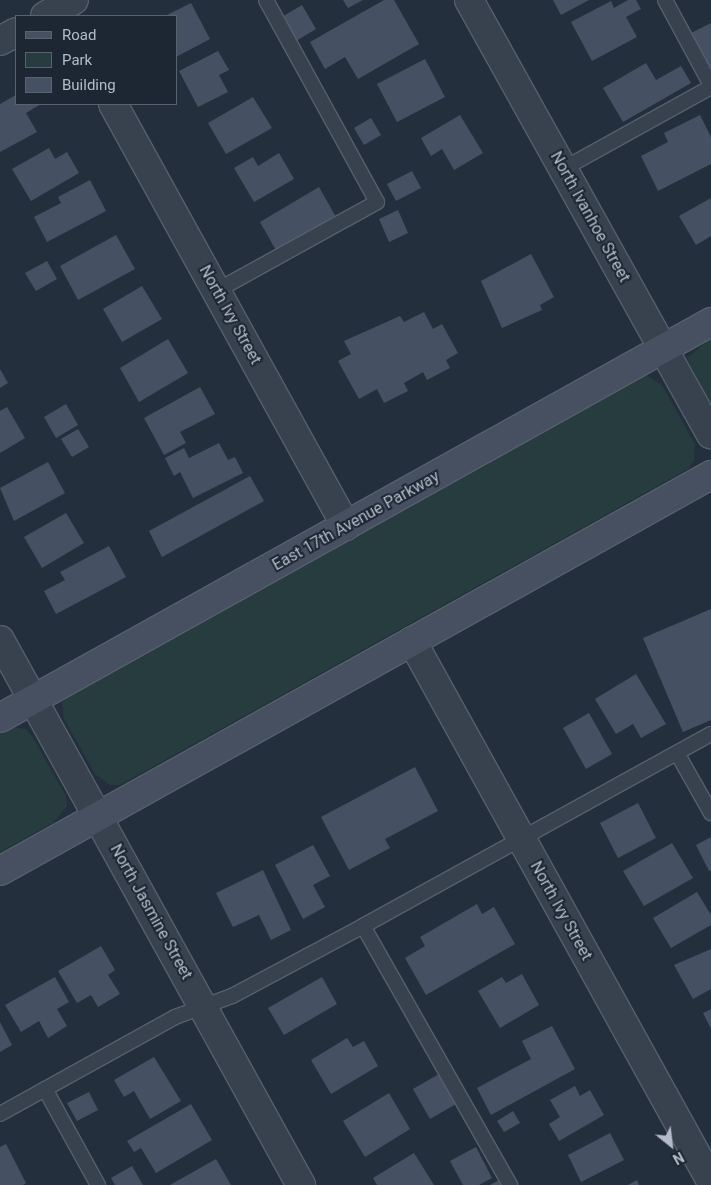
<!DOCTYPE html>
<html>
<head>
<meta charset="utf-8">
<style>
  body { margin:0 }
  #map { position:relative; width:711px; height:1185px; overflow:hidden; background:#242f3e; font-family:Roboto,sans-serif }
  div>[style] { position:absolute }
  .green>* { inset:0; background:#263c3f }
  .building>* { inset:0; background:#455162 }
  .roads { filter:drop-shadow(1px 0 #565f6c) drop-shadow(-1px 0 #565f6c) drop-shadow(0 1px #565f6c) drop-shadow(0 -1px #565f6c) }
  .lane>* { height:14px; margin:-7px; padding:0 7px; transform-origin:7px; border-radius:7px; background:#38414e }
  .street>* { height:28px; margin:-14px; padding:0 14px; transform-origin:14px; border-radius:14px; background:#38414e }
  .secondary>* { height:28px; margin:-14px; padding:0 14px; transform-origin:14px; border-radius:14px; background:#465061 }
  span { translate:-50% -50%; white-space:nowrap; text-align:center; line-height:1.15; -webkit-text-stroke:4px #1d2633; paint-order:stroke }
  .street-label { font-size:16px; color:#b4bcc9 }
  .legend { position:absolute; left:15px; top:15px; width:162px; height:90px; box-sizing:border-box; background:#1d2633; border:1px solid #59626f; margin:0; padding:6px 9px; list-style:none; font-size:15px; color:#b4bcc9 }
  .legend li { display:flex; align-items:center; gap:10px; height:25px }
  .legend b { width:25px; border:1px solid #59626f }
  .north { position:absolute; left:646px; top:1120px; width:50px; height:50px; -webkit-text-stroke:4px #1d2633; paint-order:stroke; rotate:151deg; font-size:14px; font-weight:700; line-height:20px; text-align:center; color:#b4bcc9 }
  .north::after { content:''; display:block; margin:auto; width:18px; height:22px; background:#b4bcc9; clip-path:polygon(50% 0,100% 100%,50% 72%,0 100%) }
</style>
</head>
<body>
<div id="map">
  <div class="green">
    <div style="clip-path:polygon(711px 338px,711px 405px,687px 358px)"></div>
    <div style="clip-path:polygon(646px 375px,662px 385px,695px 444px,694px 461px,688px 469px,120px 785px,110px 785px,95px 774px,64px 719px,62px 703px,68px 696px,636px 377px)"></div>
    <div style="clip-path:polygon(9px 727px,26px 729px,32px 736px,66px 796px,67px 806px,53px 823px,0 852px,0 732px)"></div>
  </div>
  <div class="building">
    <div style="clip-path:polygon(343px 0,363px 0,348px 8px)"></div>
    <div style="clip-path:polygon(384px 0,394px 0,419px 44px,358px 79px,345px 57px,325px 69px,310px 42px)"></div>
    <div style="clip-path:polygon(553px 0,589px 0,561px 15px)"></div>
    <div style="clip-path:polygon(628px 0,636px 0,641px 9px,626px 17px,637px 37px,592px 61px,571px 22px,611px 1px,614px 8px)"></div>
    <div style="clip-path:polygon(191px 3px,210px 39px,176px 57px,176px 16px,165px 16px)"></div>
    <div style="clip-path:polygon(302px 5px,316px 29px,296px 41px,282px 17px)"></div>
    <div style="clip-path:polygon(711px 23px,711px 68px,707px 70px,689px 34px)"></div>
    <div style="clip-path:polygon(218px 51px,229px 70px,219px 75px,228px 92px,198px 107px,179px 71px)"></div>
    <div style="clip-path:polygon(425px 59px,445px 97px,397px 122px,377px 84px)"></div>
    <div style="clip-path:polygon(646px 63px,656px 80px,681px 66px,691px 83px,623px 122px,603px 88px)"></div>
    <div style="clip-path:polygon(16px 95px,16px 104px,41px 104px,26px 113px,37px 132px,0 152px,0 104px)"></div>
    <div style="clip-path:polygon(253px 97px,272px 128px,226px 154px,208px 123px)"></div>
    <div style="clip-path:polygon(460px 115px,483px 153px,454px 170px,442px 149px,431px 156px,421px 138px)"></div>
    <div style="clip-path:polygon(700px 115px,711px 137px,711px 164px,658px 191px,641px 156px,668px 142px,664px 133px)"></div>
    <div style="clip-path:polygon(371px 118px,381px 135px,364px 145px,354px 128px)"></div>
    <div style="clip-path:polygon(49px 148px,55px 159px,67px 152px,79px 173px,31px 201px,12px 169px)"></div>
    <div style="clip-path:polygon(279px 153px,294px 179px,254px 202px,234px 168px,253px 157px,258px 166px)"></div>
    <div style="clip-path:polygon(412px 171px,421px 188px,396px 201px,387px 184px)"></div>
    <div style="clip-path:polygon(90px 180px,106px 211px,47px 242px,34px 217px,61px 203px,58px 197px)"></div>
    <div style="clip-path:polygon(319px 187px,336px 217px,277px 252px,260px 222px)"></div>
    <div style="clip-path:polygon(711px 198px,711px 236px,696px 245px,679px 216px)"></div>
    <div style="clip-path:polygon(398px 210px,408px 233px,389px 242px,379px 219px)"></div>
    <div style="clip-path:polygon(116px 235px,135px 269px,78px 300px,60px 266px)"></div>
    <div style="clip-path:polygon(531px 254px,554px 297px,540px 305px,542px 310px,502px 328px,481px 281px)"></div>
    <div style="clip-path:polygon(47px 261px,57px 279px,36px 291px,25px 273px)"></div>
    <div style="clip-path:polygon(142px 286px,162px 319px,122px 342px,103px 309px)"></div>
    <div style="clip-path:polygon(424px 312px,433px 329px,442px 324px,458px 353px,446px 360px,450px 368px,427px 380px,423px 372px,404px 383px,408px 391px,384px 403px,377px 389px,359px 399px,338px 361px,351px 354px,344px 341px,400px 316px,404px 322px)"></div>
    <div style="clip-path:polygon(168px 339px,188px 373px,139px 402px,120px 368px)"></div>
    <div style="clip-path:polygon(0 369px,8px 383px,0 388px)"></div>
    <div style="clip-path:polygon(200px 387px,215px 414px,180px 432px,186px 443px,164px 455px,144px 418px)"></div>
    <div style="clip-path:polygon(66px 404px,78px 425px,56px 438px,44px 417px)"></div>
    <div style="clip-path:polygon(7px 407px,25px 438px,0 453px,0 411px)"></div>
    <div style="clip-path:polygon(78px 429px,89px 447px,72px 457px,61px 439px)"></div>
    <div style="clip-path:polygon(219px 443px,228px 460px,235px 457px,243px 473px,193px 498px,180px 472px,174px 476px,165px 458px,184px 448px,189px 458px)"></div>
    <div style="clip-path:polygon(48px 462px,65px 493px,14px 521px,0 488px)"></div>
    <div style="clip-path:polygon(250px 476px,264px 501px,162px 557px,149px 531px)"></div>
    <div style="clip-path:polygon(66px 513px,84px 543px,42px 568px,24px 537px)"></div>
    <div style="clip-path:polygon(109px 546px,126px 577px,56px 614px,44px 591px,65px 580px,60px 572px)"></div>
    <div style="clip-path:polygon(711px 609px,711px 720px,683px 732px,643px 638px)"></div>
    <div style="clip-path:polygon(636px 674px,666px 724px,641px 738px,633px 724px,616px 734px,595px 699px)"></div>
    <div style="clip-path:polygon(589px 713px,612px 754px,586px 769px,563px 728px)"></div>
    <div style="clip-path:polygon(415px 767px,438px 811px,385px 839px,390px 848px,349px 870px,321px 817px)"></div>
    <div style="clip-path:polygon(638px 803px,656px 838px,618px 858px,600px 823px)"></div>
    <div style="clip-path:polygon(711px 837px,711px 870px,709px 871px,696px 845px)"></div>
    <div style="clip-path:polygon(672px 843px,693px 878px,644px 906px,623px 871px)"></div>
    <div style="clip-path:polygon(313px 845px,330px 876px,313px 885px,325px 907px,303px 919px,275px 865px)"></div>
    <div style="clip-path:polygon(263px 870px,291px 930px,271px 940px,259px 915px,233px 927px,216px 893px)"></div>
    <div style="clip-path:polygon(697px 892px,711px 915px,711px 925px,671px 948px,653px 918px)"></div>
    <div style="clip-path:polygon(477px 904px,482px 914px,494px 907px,515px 944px,426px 995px,405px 958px,425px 946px,420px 937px)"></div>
    <div style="clip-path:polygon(101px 946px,115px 970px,108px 975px,120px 994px,98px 1007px,91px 995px,77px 1003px,58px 971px)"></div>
    <div style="clip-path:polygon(711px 949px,711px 989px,693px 999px,674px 965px)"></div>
    <div style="clip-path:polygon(522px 974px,539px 1005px,500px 1028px,478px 991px,502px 977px,506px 983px)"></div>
    <div style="clip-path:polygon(55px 977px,69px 1002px,57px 1009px,67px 1026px,48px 1038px,39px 1021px,21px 1032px,5px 1005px)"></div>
    <div style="clip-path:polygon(322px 977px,337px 1004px,284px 1035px,268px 1008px)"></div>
    <div style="clip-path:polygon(711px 1009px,711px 1029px,703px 1013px)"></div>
    <div style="clip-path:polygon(0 1022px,12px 1045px,0 1052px)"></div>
    <div style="clip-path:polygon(552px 1026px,575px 1069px,491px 1115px,477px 1088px,531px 1059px,522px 1041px)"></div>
    <div style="clip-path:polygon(347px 1038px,353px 1047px,364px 1041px,378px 1066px,331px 1094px,311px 1060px)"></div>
    <div style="clip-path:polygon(154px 1057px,181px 1101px,150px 1119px,134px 1091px,124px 1097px,114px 1080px)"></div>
    <div style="clip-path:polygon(439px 1074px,456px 1104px,430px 1119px,413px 1089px)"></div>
    <div style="clip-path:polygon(575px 1086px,580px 1096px,590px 1090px,604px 1115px,559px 1141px,549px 1124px,560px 1117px,550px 1100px)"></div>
    <div style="clip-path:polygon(89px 1092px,98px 1110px,77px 1121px,67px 1103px)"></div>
    <div style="clip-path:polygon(389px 1093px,410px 1129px,365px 1157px,343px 1121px)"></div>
    <div style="clip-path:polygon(191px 1104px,212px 1140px,156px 1173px,141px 1148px,134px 1152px,127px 1141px)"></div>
    <div style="clip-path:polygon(513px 1111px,520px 1123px,504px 1132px,497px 1121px)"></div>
    <div style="clip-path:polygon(610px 1133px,624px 1160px,581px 1182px,568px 1155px)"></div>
    <div style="clip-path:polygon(6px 1144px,26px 1183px,23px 1185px,0 1185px,0 1147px)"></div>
    <div style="clip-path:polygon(476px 1147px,492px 1178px,479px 1185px,463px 1185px,450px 1161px)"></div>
    <div style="clip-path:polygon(414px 1153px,434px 1185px,377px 1185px,373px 1178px)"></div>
    <div style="clip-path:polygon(216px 1159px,231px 1185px,170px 1185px)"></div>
    <div style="clip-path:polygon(132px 1166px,143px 1185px,115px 1185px,111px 1178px)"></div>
    <div style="clip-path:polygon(499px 1180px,502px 1185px,490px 1185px)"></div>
    <div style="clip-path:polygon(637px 1180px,639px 1185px,628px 1185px)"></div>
  </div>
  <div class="roads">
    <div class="lane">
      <div style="left:665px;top:0;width:97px;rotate:61.6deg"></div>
      <div style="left:563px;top:169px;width:169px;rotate:-29deg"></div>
      <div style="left:216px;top:291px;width:184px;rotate:-28.9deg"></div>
      <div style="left:377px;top:202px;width:230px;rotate:-118.8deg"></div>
      <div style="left:677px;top:753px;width:69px;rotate:60.5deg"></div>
      <div style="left:363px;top:926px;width:298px;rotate:60.4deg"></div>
      <div style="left:45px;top:1089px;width:110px;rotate:61.1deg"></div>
      <div style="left:0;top:1114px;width:200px;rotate:-29deg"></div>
      <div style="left:175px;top:1017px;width:61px;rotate:-20.2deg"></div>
      <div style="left:232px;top:996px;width:149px;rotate:-28.1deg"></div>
      <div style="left:363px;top:926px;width:397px;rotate:-28.9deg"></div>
    </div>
    <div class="street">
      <div style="left:469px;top:0;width:497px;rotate:60.9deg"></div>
      <div style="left:45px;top:16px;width:33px;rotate:-29deg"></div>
      <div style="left:0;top:41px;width:18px;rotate:-29deg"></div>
      <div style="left:113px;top:104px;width:482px;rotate:61.1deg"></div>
      <div style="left:0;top:640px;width:623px;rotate:61.09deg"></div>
      <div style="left:412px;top:641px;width:617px;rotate:61.03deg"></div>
    </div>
    <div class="secondary">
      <div style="left:0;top:718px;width:814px;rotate:-29.12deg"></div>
      <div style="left:0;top:871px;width:814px;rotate:-29.12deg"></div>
    </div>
  </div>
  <div class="street-label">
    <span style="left:590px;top:217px;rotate:61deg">North Ivanhoe Street</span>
    <span style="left:230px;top:315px;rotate:61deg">North Ivy Street</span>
    <span style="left:356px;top:521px;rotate:-29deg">East 17th Avenue Parkway</span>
    <span style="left:561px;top:911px;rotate:61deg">North Ivy Street</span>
    <span style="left:151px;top:912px;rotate:61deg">North Jasmine Street</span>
  </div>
  <ul class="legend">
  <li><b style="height:6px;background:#465061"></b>Road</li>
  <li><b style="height:14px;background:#263c3f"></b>Park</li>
  <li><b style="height:14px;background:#455162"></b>Building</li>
  </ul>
  <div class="north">N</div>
</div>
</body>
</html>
